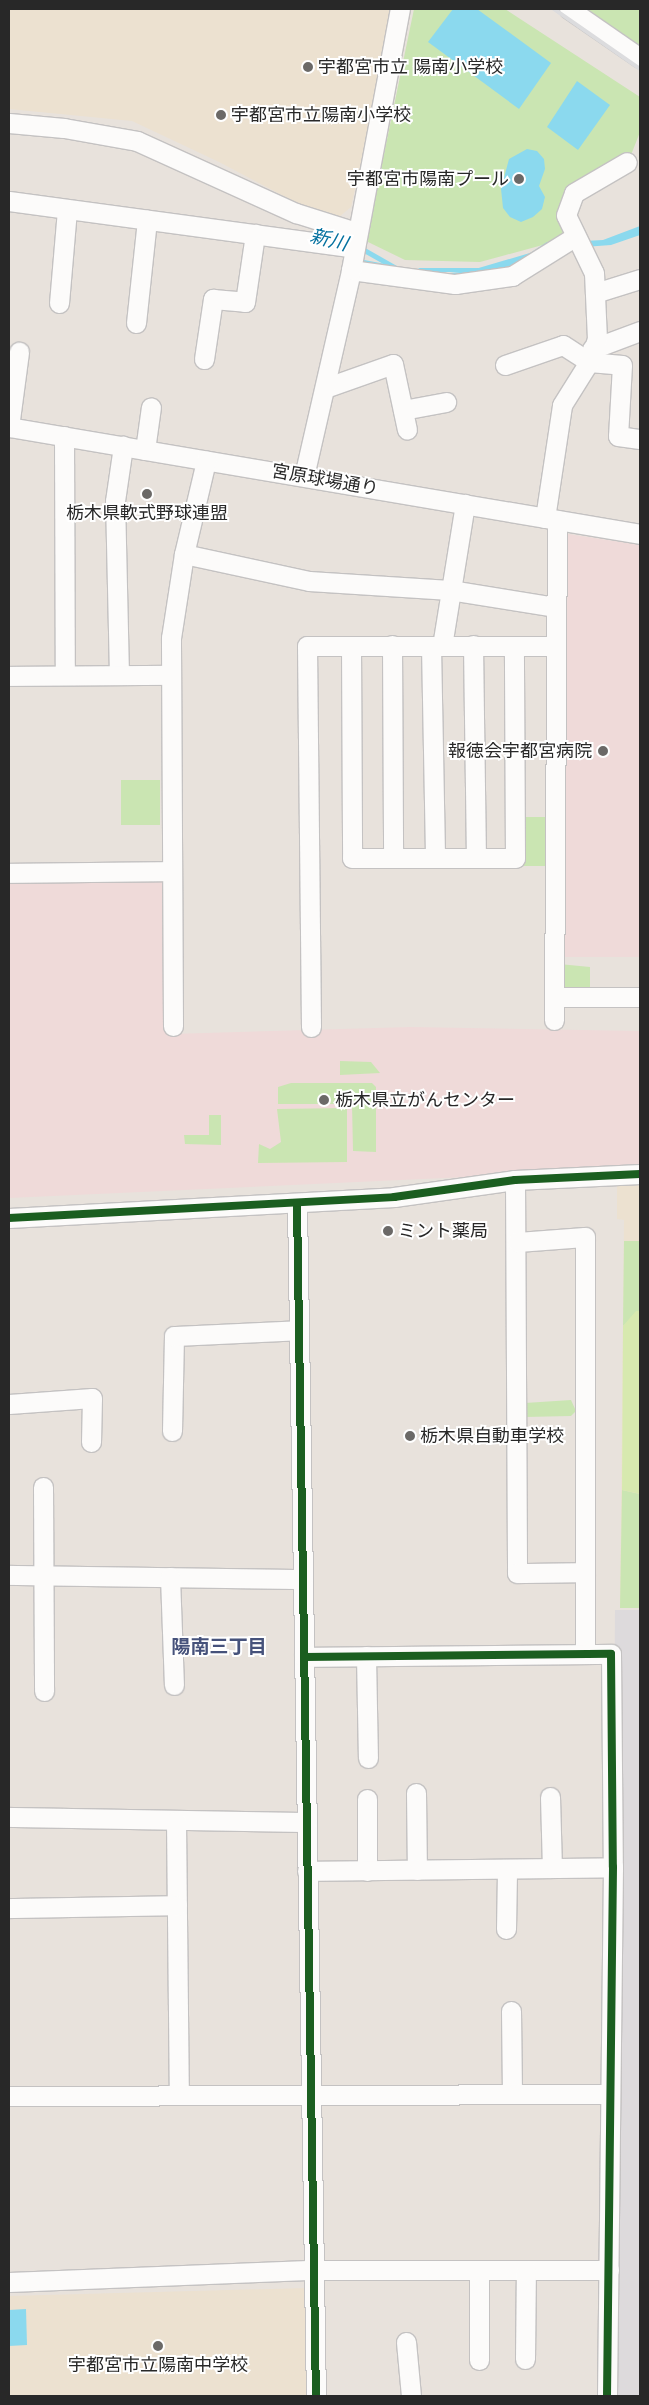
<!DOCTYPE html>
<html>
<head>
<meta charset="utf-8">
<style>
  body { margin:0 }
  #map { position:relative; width:649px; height:2405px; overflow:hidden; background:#e8e2dc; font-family:Quicksand,"Noto Sans JP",sans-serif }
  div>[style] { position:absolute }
  .industrial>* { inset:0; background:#dddadc }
  .education>* { inset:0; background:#ece1d0 }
  .medical>* { inset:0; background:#efdad9 }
  .green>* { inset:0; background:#cae5b2 }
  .pitch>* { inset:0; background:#d7e9af }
  .water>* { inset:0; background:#8bd9ee }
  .stream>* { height:4.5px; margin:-2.25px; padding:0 2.25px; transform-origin:2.25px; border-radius:2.25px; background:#8bd9ee }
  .roads { filter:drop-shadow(1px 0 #c4c2c2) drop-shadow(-1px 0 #c4c2c2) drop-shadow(0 1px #c4c2c2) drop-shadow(0 -1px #c4c2c2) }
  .minor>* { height:19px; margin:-9.5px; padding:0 9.5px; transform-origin:9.5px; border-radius:9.5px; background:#fcfbfa }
  .rail>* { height:4px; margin:-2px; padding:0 2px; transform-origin:2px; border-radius:2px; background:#dcdcde }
  .cycleway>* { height:8px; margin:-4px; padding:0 4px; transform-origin:4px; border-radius:4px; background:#1b5e20 }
  .dots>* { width:14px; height:14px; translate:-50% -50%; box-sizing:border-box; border:2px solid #fff; border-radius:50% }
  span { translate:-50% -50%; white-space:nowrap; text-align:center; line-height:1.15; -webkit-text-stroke:4px #fff; paint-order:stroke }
  .poi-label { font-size:18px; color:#282828 }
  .left { translate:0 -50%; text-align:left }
  .right { translate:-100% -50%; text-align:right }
  .street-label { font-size:18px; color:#282828 }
  .water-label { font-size:19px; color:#05719f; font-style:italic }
  .neighbourhood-label { font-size:19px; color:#46527b; font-weight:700 }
  .frame { position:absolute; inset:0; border:10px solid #282828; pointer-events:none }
</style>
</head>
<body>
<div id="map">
  <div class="industrial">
    <div style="clip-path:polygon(615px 1610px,640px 1610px,640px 2396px,609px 2396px)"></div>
  </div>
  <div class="education">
    <div style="clip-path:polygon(9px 9px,389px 9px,391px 28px,351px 207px,339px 217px,299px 204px,219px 162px,132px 121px,9px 109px)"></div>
    <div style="clip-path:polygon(617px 1182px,640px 1183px,640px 1608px,620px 1608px,624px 1220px,617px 1219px)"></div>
    <div style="clip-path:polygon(305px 2288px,307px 2396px,9px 2396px,9px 2296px)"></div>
  </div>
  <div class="medical">
    <div style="clip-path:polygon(568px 534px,640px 545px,640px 957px,563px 957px)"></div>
    <div style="clip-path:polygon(9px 880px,166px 880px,170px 1034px,411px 1027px,640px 1031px,640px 1169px,9px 1198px)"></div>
  </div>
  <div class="green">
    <div style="clip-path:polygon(414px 9px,505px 9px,640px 97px,640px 132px,631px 155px,560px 217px,563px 233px,550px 243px,480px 262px,405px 260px,366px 241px)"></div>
    <div style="clip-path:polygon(582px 9px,640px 9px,640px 50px)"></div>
    <div style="clip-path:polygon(121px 780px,160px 780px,160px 825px,121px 825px)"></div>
    <div style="clip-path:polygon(518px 817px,549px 817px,548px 866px,518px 866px)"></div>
    <div style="clip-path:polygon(559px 964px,590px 967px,590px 989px,565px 989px,559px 981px)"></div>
    <div style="clip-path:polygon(340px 1061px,371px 1062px,380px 1073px,340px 1075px)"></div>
    <div style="clip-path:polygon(291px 1083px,372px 1083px,376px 1087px,376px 1152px,353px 1151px,352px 1104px,278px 1104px,278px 1087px)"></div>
    <div style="clip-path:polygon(347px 1108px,347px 1162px,258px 1163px,259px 1144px,270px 1149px,281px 1142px,277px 1109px)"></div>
    <div style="clip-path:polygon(209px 1115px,221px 1115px,221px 1145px,185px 1144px,184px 1135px,209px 1135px)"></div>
    <div style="clip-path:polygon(624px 1241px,640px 1241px,640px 1311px,623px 1326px)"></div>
    <div style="clip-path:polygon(571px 1400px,576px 1411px,571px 1416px,525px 1417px,525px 1403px)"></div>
    <div style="clip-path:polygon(622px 1490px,640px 1494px,640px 1608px,620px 1608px)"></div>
  </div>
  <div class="pitch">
    <div style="clip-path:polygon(636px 1311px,640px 1311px,640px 1494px,622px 1490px,623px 1326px)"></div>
  </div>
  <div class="water">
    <div style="clip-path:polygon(453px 9px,477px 9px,551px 63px,519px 109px,428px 42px)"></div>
    <div style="clip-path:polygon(577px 81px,610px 105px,578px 150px,547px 127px)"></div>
    <div style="clip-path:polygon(527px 149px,537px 151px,544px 159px,545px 169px,539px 186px,545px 197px,542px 209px,533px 217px,521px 222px,510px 217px,503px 208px,501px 189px,509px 159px)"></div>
    <div style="clip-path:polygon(640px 226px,640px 235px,611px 245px,584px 247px,584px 241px,603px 240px)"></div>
    <div style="clip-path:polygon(547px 242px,553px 242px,524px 264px,460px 278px,364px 265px,364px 260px,439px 274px,481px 270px,518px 261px)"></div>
    <div style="clip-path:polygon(26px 2309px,27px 2345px,9px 2346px,9px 2310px)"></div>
  </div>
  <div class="stream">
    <div style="left:359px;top:247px;width:45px;rotate:29.4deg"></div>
    <div style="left:420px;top:270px;width:59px"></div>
    <div style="left:479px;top:270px;width:53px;rotate:-16.4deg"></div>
  </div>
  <div class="roads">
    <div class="minor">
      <div style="left:569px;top:9px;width:86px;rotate:34.6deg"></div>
      <div style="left:9px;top:123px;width:55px;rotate:5.2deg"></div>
      <div style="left:64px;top:128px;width:74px;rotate:10.1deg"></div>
      <div style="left:137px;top:141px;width:175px;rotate:24.4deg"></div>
      <div style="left:296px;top:213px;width:63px;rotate:17.6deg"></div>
      <div style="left:9px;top:201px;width:349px;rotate:7.7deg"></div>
      <div style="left:351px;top:270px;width:105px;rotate:7.7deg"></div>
      <div style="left:455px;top:284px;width:58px;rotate:-8deg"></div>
      <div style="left:512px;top:276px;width:75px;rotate:-32deg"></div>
      <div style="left:595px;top:293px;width:47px;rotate:-17.3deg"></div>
      <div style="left:59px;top:303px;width:94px;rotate:-85.1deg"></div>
      <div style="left:136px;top:323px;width:104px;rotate:-83.9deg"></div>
      <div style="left:592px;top:349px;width:51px;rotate:-20.6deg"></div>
      <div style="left:204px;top:359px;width:61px;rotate:-81.5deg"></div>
      <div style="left:213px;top:299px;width:32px;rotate:5deg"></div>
      <div style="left:245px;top:302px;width:69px;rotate:-81.6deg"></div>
      <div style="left:505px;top:365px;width:61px;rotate:-19deg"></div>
      <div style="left:563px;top:345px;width:31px;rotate:33deg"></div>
      <div style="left:589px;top:362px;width:33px;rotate:5deg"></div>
      <div style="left:622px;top:365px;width:71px;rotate:93.2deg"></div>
      <div style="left:618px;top:436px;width:22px;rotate:8deg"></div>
      <div style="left:325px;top:388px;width:72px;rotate:-19.4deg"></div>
      <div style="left:393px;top:364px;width:67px;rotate:78deg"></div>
      <div style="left:403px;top:410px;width:44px;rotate:-10.5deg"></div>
      <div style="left:9px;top:427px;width:640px;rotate:9.62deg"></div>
      <div style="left:9px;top:427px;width:76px;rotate:-82.4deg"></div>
      <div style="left:64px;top:436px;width:239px;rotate:89.8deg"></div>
      <div style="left:145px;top:450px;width:43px;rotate:-82.1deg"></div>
      <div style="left:304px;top:476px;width:211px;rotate:-77.1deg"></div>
      <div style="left:351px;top:270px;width:266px;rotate:-79.4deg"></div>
      <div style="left:545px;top:518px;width:114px;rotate:-81.4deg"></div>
      <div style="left:562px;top:405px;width:51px;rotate:-57.9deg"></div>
      <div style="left:589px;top:362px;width:24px;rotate:-71deg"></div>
      <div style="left:597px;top:339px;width:66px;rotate:-92.6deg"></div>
      <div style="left:594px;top:273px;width:64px;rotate:-115.8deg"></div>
      <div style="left:566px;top:215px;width:23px;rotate:-70deg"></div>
      <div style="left:574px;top:193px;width:61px;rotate:-30.3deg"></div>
      <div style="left:184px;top:554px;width:128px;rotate:12.2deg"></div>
      <div style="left:309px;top:581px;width:141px;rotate:3.7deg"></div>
      <div style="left:450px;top:590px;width:106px;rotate:9.2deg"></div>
      <div style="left:392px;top:645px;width:213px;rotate:89.7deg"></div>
      <div style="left:473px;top:645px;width:213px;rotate:89.2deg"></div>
      <div style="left:351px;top:646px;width:212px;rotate:89.7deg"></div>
      <div style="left:352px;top:858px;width:163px"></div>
      <div style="left:515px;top:858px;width:212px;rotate:-90.3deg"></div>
      <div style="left:431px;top:646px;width:212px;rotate:88.9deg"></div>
      <div style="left:442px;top:646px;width:144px;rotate:-80.8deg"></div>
      <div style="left:119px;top:675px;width:174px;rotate:-91.3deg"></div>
      <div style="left:115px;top:501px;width:56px;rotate:-81.7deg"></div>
      <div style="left:9px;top:676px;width:161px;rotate:-0.4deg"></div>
      <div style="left:9px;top:873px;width:162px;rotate:-0.7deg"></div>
      <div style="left:554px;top:997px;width:86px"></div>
      <div style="left:554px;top:1020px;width:500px;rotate:-89.66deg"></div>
      <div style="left:173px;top:1026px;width:388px;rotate:-90.3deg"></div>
      <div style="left:171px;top:638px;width:85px;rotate:-81.2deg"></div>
      <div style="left:184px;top:554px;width:96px;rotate:-76.7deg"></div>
      <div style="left:311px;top:1027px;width:381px;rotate:-90.6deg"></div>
      <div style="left:307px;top:646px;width:248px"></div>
      <div style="left:515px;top:1180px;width:393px;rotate:89.7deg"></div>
      <div style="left:517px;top:1573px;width:68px;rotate:-0.8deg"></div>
      <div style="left:297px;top:1204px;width:1192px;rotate:89.09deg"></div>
      <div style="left:9px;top:1218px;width:386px;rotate:-3.1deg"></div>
      <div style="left:394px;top:1197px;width:122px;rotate:-8deg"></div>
      <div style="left:515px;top:1180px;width:125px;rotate:-2.7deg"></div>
      <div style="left:517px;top:1242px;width:68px;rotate:-4.2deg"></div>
      <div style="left:585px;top:1237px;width:417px;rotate:90deg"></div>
      <div style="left:9px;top:1404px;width:83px;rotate:-4.1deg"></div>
      <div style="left:92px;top:1398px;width:44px;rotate:91.3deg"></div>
      <div style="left:172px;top:1431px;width:95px;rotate:-88.8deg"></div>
      <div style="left:174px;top:1336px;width:125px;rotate:-2.7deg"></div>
      <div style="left:43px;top:1487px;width:204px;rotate:89.7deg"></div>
      <div style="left:9px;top:1575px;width:294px;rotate:0.8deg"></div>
      <div style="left:170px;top:1577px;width:108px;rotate:87.9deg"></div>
      <div style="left:366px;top:1656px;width:102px;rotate:88.9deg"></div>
      <div style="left:304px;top:1657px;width:307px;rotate:-0.6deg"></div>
      <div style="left:611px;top:1654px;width:213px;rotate:89.5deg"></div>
      <div style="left:613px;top:1867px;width:529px;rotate:90.65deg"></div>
      <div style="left:416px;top:1793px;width:77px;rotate:89.3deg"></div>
      <div style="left:550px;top:1797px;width:71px;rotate:88.4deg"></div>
      <div style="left:367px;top:1799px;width:72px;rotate:90deg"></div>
      <div style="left:9px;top:1817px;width:298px;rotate:1deg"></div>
      <div style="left:176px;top:1821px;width:274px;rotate:89.4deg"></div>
      <div style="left:307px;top:1871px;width:306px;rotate:-0.7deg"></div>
      <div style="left:9px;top:1908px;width:168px;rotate:-1deg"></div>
      <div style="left:506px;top:1929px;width:60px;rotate:-89deg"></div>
      <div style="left:511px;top:2011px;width:83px;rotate:89.3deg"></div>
      <div style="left:9px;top:2096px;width:601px;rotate:-0.19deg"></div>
      <div style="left:479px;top:2270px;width:90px;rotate:90deg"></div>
      <div style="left:9px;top:2282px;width:305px;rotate:-2.3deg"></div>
      <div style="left:314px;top:2270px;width:295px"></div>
      <div style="left:406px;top:2342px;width:54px;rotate:84.7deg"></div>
      <div style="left:525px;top:2359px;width:89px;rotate:-89.4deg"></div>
    </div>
  </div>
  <div class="rail">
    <div style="left:554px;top:9px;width:105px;rotate:34.9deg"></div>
  </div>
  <div class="cycleway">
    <div style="left:297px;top:1204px;width:1192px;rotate:89.09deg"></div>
    <div style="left:9px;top:1218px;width:386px;rotate:-3.1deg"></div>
    <div style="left:394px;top:1197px;width:122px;rotate:-8deg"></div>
    <div style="left:515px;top:1180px;width:125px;rotate:-2.7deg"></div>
    <div style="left:304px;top:1657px;width:307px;rotate:-0.6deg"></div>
    <div style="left:611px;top:1654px;width:213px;rotate:89.5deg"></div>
    <div style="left:613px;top:1867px;width:529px;rotate:90.65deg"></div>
  </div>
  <div class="dots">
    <div style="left:308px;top:67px;background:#6b6967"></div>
    <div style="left:221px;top:115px;background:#6b6967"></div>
    <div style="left:519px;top:179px;background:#6b6967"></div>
    <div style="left:147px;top:494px;background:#6b6967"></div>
    <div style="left:603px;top:751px;background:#6b6967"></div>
    <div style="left:324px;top:1100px;background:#6b6967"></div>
    <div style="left:388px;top:1231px;background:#6b6967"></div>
    <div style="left:410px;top:1436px;background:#6b6967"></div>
    <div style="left:158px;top:2346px;background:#6b6967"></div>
  </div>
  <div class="poi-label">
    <span class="left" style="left:318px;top:67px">宇都宮市立 陽南小学校</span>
    <span class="left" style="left:231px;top:115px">宇都宮市立陽南小学校</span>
    <span class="right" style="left:509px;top:179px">宇都宮市陽南プール</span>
    <span style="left:147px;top:513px">栃木県軟式野球連盟</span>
    <span class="right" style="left:592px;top:751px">報徳会宇都宮病院</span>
    <span class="left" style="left:335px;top:1100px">栃木県立がんセンター</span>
    <span class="left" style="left:398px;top:1231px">ミント薬局</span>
    <span class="left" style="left:420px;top:1436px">栃木県自動車学校</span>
    <span style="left:158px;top:2365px">宇都宮市立陽南中学校</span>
  </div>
  <div class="street-label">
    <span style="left:325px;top:480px;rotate:10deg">宮原球場通り</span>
  </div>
  <div class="water-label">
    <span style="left:329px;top:240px;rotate:14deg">新川</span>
  </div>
  <div class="neighbourhood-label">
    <span style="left:219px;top:1647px">陽南三丁目</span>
  </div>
  <div class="frame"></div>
</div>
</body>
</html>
